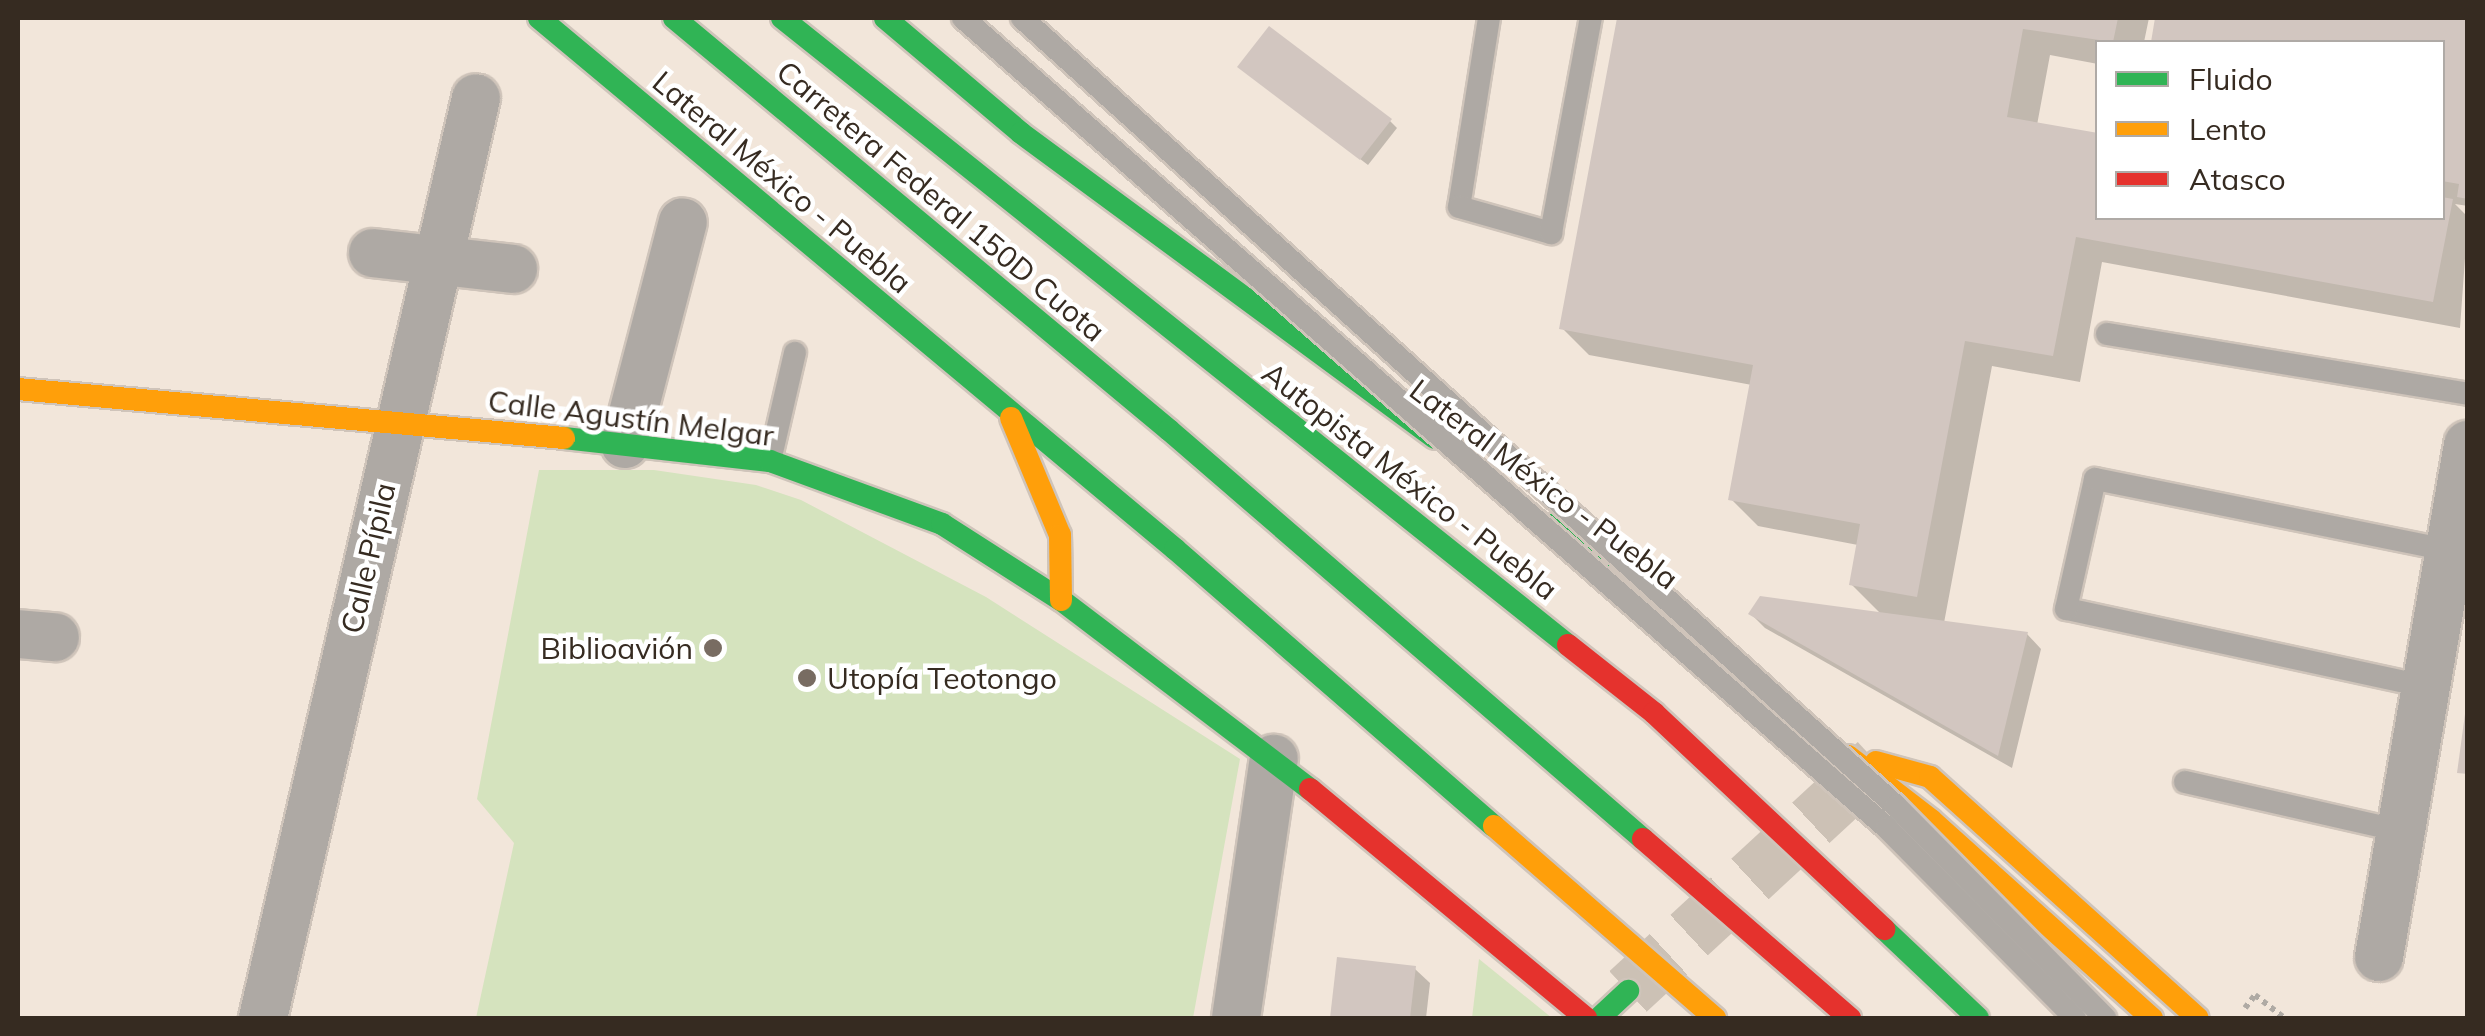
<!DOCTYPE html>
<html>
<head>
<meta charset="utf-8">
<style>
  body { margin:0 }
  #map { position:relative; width:2485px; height:1036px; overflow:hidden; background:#f2e6da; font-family:Mulish,sans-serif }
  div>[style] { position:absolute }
  .green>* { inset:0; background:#d5e3be }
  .shadow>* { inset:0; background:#0003 }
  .building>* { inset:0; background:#d2c6c0 }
  .secondary-tunnel>* { height:55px; margin-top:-27.5px; transform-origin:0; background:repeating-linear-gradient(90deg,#ccc1b5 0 55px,transparent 0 83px) }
  .path>* { height:6px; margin-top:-3px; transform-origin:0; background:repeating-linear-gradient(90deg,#afaaa4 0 5px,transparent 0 10px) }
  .roads { filter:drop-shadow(2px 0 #cfc4ba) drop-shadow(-2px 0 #cfc4ba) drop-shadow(0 2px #cfc4ba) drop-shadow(0 -2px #cfc4ba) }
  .lane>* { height:22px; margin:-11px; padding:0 11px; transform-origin:11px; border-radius:11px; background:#aea9a4 }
  .street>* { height:48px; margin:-24px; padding:0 24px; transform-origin:24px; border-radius:24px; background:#aea9a4 }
  .fast>* { height:22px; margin:-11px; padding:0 11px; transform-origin:11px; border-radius:11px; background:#30b455 }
  .slow>* { height:22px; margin:-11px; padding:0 11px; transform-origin:11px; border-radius:11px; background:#ff9f0a }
  .jam>* { height:22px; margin:-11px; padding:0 11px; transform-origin:11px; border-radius:11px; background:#e5322d }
  .bridges { filter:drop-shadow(2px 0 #cfc4ba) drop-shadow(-2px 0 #cfc4ba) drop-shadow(0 2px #cfc4ba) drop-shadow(0 -2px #cfc4ba) }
  .lane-bridge>* { height:22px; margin:-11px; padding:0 11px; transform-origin:11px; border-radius:11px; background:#aea9a4 }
  .dots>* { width:28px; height:28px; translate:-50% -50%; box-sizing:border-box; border:5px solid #fff; border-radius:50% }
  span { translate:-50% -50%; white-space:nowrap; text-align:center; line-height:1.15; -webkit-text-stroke:9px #fff; paint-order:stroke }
  .street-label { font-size:30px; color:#362b21 }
  .poi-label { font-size:30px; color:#362b21 }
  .right { translate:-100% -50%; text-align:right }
  .left { translate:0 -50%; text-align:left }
  .frame { position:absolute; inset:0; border:20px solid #362b21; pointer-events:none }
  .legend { position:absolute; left:2095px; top:40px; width:350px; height:180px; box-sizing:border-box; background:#fff; border:2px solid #afaaa6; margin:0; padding:12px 18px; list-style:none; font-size:30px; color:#362b21 }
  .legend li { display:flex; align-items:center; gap:20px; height:50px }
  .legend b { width:50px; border:2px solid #afaaa6 }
</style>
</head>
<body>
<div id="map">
  <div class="green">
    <div style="clip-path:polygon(539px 470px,654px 470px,756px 485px,801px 500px,986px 597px,1240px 759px,1193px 1018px,476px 1018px,514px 843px,477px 799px)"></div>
    <div style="clip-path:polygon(1479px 959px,1552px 1018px,1472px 1018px)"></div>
  </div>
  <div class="shadow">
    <div style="clip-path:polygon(1620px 18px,2149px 18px,2144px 42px,2098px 42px,2098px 64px,2050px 55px,2037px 125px,2098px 218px,2442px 218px,2442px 42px,2153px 42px,2158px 18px,2468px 18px,2468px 206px,2455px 204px,2468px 217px,2460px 328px,2102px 262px,2080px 382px,1992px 366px,1944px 623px,2027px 634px,2041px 649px,2012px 768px,1765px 628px,1751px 614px,1882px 615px,1851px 584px,1858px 545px,1758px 526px,1731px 499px,1752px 385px,1589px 355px,1562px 328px)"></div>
    <div style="clip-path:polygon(1247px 73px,1390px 121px,1397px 128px,1368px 165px)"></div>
    <div style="clip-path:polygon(1340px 960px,1415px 969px,1430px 983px,1426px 1018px,1333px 1018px)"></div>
  </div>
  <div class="building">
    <div style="clip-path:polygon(1617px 18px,2118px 18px,2113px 42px,2023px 29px,2007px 117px,2098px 133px,2098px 218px,2442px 218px,2442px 197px,2453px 199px,2433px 302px,2076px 237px,2053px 356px,1965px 341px,1917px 597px,1849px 585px,1860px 524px,1728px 500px,1753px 365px,1559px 329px)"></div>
    <div style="clip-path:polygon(2155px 18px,2468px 18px,2468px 199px,2457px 197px,2459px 184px,2442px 181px,2442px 42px,2151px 42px)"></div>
    <div style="clip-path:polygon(1269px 26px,1392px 119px,1360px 160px,1237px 67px)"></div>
    <div style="clip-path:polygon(1760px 596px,2028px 632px,1998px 756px,1748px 614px)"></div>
    <div style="clip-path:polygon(2465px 714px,2468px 714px,2468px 774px,2457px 773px)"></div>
    <div style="clip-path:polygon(1337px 957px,1416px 966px,1410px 1018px,1330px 1018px)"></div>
  </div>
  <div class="secondary-tunnel">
    <div style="left:1628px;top:991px;width:338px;rotate:-42.7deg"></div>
  </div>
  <div class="path">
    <div style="left:2245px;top:1008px;width:16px;rotate:-52deg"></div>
    <div style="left:2255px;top:995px;width:37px;rotate:38deg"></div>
  </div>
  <div class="roads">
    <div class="lane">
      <div style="left:1489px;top:18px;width:191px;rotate:99deg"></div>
      <div style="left:1459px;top:207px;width:96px;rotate:15.8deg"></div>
      <div style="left:1551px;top:233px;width:219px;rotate:-79.5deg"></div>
      <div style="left:2107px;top:334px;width:366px;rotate:9.4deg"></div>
      <div style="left:770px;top:461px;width:111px;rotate:-77deg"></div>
      <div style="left:2423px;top:686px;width:365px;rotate:-167.8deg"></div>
      <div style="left:2066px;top:609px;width:133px;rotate:-77.4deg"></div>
      <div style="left:2095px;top:479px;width:360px;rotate:11.4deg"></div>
      <div style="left:2185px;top:782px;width:217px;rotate:12.8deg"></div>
    </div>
    <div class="street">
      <div style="left:373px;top:253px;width:141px;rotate:6.5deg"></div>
      <div style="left:625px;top:444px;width:229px;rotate:-75.4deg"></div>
      <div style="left:18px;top:634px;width:37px;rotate:5deg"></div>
      <div style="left:2379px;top:957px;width:520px;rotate:-80.14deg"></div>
      <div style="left:263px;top:1018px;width:944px;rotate:-76.96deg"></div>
      <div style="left:1236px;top:1018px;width:262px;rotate:-81.7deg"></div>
    </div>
    <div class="fast">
      <div style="left:539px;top:18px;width:829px;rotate:39.86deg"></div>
      <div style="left:1175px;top:549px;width:422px;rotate:41deg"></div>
      <div style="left:674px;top:18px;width:644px;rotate:39.77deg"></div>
      <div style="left:1169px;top:430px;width:626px;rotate:40.79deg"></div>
      <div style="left:782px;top:18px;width:1005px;rotate:38.58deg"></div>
      <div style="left:885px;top:18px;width:178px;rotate:40.2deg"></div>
      <div style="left:1021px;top:133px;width:514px;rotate:36.38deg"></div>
      <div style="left:564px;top:438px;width:207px;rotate:6.4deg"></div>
      <div style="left:770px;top:461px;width:183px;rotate:20.1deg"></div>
      <div style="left:942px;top:524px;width:141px;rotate:32.6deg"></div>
      <div style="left:1061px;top:600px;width:313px;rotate:37.2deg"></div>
      <div style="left:1552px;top:525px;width:219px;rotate:38deg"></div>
      <div style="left:1884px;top:929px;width:129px;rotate:43.4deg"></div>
      <div style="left:1599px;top:1018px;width:40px;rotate:-43deg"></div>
    </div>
    <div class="slow">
      <div style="left:18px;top:389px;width:548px;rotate:5.13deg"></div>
      <div style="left:1011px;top:418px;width:127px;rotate:67.3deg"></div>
      <div style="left:1060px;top:535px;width:65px;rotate:89.1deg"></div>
      <div style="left:1848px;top:756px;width:105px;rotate:37.6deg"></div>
      <div style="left:1931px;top:820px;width:297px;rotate:41.9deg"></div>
      <div style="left:1876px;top:762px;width:56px;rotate:15.5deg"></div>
      <div style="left:1930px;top:777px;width:360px;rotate:42deg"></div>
      <div style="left:1494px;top:826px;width:293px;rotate:41deg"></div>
    </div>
    <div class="jam">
      <div style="left:1568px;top:645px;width:110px;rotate:38.3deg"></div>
      <div style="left:1654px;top:713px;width:316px;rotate:43.2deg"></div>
      <div style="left:1310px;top:789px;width:359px;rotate:39.7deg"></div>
      <div style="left:1643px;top:839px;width:274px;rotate:40.9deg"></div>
    </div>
  </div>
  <div class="bridges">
    <div class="lane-bridge">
      <div style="left:963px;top:18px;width:1229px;rotate:41.24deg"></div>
      <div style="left:1887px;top:828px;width:267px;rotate:45.3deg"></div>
      <div style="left:1022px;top:18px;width:1177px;rotate:42.04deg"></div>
      <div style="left:1896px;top:806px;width:298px;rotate:45.4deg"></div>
    </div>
  </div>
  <div class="dots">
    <div style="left:713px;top:648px;background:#786c62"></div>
    <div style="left:807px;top:678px;background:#786c62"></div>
  </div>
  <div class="street-label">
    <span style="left:782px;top:182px;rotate:40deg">Lateral México - Puebla</span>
    <span style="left:941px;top:201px;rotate:40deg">Carretera Federal 150D Cuota</span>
    <span style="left:631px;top:418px;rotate:7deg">Calle Agustín Melgar</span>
    <span style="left:1410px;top:481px;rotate:38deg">Autopista México - Puebla</span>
    <span style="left:1544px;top:484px;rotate:37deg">Lateral México - Puebla</span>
    <span style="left:368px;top:558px;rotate:-77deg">Calle Pípila</span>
  </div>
  <div class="poi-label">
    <span class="right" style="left:693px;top:648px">Biblioavión</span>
    <span class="left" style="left:827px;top:678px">Utopía Teotongo</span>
  </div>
  <div class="frame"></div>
  <ul class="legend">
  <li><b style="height:12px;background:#30b455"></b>Fluido</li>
  <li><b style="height:12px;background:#ff9f0a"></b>Lento</li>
  <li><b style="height:12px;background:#e5322d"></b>Atasco</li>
  </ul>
</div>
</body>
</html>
